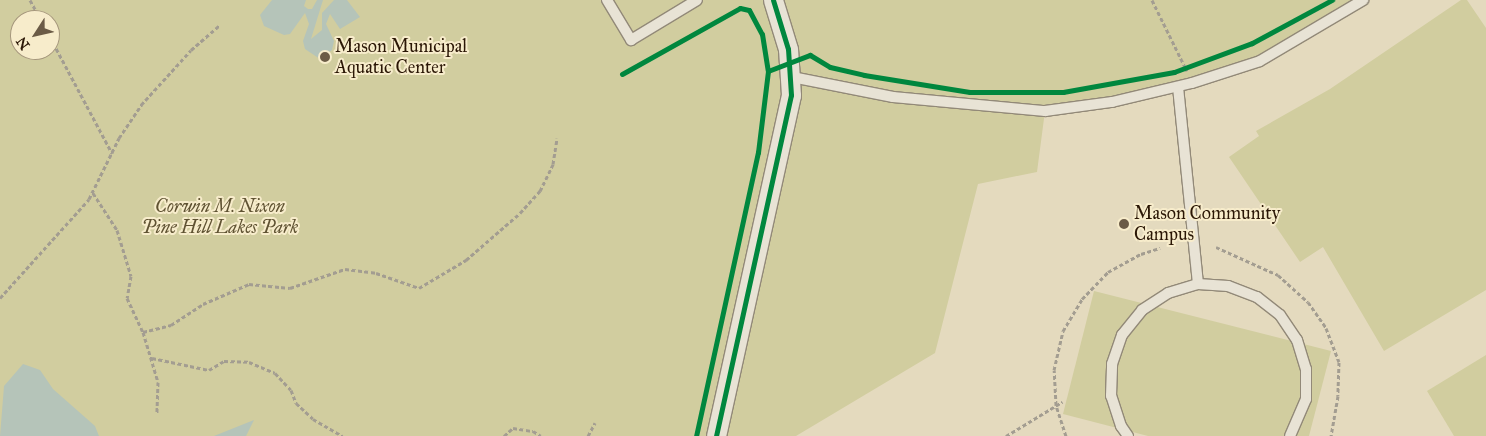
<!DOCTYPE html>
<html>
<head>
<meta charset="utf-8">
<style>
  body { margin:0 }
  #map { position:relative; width:1486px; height:436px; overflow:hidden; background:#e4dabe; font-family:"IM FELL Great Primer",serif }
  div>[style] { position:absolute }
  .green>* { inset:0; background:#d1cd9f }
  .water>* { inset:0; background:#b5c4b9 }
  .path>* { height:3px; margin-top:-1.5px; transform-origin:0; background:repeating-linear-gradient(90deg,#a39d91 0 4px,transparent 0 6.5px) }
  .roads { filter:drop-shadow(1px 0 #928978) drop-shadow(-1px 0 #928978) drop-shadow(0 1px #928978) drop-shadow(0 -1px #928978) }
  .lane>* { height:10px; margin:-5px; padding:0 5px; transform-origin:5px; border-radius:5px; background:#e8e3d5 }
  .street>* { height:19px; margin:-9.5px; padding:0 9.5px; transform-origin:9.5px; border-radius:9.5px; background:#e8e3d5 }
  .cycleway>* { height:5px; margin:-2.5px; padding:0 2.5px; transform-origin:2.5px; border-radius:2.5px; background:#00873e }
  .dots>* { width:14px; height:14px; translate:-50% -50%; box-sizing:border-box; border:2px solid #f7eccb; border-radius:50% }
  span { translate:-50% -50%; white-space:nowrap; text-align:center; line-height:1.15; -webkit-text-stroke:4px #f7eccb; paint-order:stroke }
  .poi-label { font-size:18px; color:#2a1605 }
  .left { translate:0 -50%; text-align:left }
  .park-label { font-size:18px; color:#5f5232; font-style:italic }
  .north { position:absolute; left:10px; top:10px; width:50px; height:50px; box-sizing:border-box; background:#f7eccb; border:1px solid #a5967c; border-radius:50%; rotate:235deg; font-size:14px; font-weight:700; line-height:20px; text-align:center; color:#2a1605 }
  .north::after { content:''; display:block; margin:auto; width:18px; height:22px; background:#6b5b46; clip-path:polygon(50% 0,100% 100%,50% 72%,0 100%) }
</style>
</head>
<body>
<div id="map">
  <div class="green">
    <div style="clip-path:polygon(evenodd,0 0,1363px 0,1260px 61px,1192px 83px,1045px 111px,1037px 172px,978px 184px,935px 353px,796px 436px,727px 436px,717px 430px,716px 436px,0 436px,0 0,20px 20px,50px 20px,50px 50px,20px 50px,20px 20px)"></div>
    <div style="clip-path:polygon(1461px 0,1467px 0,1486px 28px,1486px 290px,1384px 351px,1323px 247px,1300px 262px,1229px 157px,1259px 136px,1256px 131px,1330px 89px)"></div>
    <div style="clip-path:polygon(1094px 291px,1331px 351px,1309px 436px,1148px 436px,1063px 414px)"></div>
    <div style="clip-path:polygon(1486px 355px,1486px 436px,1454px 436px,1427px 391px)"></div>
  </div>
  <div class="water">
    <div style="clip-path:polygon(272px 0,306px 0,304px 6px,308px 9px,312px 9px,317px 0,323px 0,311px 39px,322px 30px,322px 13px,334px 0,347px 0,360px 17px,340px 29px,330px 14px,326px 24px,334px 41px,332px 50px,320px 59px,305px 49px,303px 41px,309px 24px,305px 13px,290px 34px,284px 35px,264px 26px,260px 15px)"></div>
    <div style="clip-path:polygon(23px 364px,40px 370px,53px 389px,95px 426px,99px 436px,0 436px,4px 386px)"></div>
    <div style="clip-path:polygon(254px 420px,246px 436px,214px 436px)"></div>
  </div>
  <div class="path">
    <div style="left:30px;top:0;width:23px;rotate:61deg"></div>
    <div style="left:1152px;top:0;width:79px;rotate:63.8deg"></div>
    <div style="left:50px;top:37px;width:132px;rotate:61.9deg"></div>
    <div style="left:93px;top:193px;width:44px;rotate:57deg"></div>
    <div style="left:117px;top:230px;width:48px;rotate:73.1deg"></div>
    <div style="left:131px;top:276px;width:22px;rotate:100deg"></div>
    <div style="left:127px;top:298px;width:38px;rotate:65deg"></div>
    <div style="left:143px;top:332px;width:29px;rotate:-14deg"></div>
    <div style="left:171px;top:325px;width:38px;rotate:-33deg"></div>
    <div style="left:203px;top:304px;width:50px;rotate:-23.5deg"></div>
    <div style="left:249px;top:284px;width:41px;rotate:5.6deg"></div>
    <div style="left:290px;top:288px;width:58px;rotate:-19.1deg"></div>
    <div style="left:345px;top:269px;width:31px;rotate:7deg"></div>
    <div style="left:376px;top:273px;width:46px;rotate:19.2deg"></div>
    <div style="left:419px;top:288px;width:55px;rotate:-30.8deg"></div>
    <div style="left:466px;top:260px;width:72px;rotate:-41deg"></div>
    <div style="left:520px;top:213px;width:30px;rotate:-48deg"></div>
    <div style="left:540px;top:191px;width:30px;rotate:-64deg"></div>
    <div style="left:553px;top:164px;width:26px;rotate:-81deg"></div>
    <div style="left:1216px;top:247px;width:68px;rotate:24.3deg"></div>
    <div style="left:1278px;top:275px;width:40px;rotate:42deg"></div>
    <div style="left:1308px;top:302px;width:32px;rotate:55deg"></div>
    <div style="left:1326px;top:328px;width:36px;rotate:69deg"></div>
    <div style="left:1339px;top:362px;width:34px;rotate:92deg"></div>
    <div style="left:1338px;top:396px;width:41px;rotate:99.9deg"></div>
    <div style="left:0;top:298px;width:133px;rotate:-48deg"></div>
    <div style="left:89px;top:199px;width:68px;rotate:-63.8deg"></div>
    <div style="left:119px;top:138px;width:40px;rotate:-56deg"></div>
    <div style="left:141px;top:105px;width:74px;rotate:-47.7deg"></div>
    <div style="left:191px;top:50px;width:38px;rotate:-41deg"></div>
    <div style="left:143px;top:332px;width:52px;rotate:73.3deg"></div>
    <div style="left:158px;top:382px;width:31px;rotate:92deg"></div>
    <div style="left:152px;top:358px;width:58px;rotate:11.9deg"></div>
    <div style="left:209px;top:370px;width:17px;rotate:-31deg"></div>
    <div style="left:224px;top:361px;width:25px;rotate:2deg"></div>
    <div style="left:249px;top:362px;width:28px;rotate:23deg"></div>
    <div style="left:275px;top:373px;width:23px;rotate:47deg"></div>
    <div style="left:291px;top:390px;width:14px;rotate:69deg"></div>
    <div style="left:296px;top:403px;width:23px;rotate:43deg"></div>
    <div style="left:313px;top:419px;width:34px;rotate:30deg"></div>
    <div style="left:504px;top:436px;width:12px;rotate:-42deg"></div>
    <div style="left:513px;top:428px;width:20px;rotate:9deg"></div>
    <div style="left:533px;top:431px;width:9px;rotate:32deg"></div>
    <div style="left:588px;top:436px;width:15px;rotate:-62deg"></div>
    <div style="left:1006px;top:436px;width:66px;rotate:-31.3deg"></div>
    <div style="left:1066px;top:436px;width:33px;rotate:-108deg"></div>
    <div style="left:1056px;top:405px;width:35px;rotate:-93deg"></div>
    <div style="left:1054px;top:370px;width:40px;rotate:-77deg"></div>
    <div style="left:1063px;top:331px;width:37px;rotate:-59deg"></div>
    <div style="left:1082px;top:299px;width:37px;rotate:-46deg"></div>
    <div style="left:1108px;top:272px;width:38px;rotate:-29deg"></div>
    <div style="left:1141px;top:254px;width:20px;rotate:-18deg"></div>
  </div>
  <div class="roads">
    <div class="lane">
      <div style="left:607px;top:0;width:47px;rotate:59deg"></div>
      <div style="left:631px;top:40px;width:77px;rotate:-31.2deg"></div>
      <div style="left:792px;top:77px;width:103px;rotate:11.2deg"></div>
      <div style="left:893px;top:97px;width:153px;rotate:5.3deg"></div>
      <div style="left:1045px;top:111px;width:68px;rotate:-7.7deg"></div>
      <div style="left:1112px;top:102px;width:82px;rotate:-13.4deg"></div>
      <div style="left:1192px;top:83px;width:71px;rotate:-17.9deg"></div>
      <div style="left:1260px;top:61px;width:120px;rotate:-30.6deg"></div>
      <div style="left:1178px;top:87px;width:198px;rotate:84.2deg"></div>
      <div style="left:1128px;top:436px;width:12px;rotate:-125deg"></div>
      <div style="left:1121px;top:426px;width:32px;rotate:-108deg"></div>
      <div style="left:1111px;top:396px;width:32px;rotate:-88deg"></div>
      <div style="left:1112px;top:364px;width:31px;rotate:-71deg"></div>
      <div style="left:1122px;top:335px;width:32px;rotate:-51deg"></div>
      <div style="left:1142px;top:310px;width:31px;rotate:-33deg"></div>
      <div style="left:1168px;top:293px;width:31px;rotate:-17deg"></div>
      <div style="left:1198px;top:284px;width:30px;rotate:4deg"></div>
      <div style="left:1228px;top:286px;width:31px;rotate:21deg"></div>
      <div style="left:1257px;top:297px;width:29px;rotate:38deg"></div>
      <div style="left:1280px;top:315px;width:30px;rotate:56deg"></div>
      <div style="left:1297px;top:340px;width:30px;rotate:73deg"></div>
      <div style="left:1306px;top:369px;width:30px;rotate:90deg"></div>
      <div style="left:1306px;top:399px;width:40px;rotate:113.4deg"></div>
    </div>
    <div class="street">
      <div style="left:716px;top:436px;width:349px;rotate:-77.6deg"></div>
      <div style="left:791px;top:95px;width:46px;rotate:-93.7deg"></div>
      <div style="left:788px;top:49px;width:51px;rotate:-107deg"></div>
    </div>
  </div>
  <div class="cycleway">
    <div style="left:768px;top:71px;width:45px;rotate:-20.9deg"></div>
    <div style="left:810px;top:55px;width:23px;rotate:31deg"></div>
    <div style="left:830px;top:67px;width:35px;rotate:13deg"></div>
    <div style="left:864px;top:75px;width:107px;rotate:9.1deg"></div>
    <div style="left:970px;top:92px;width:93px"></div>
    <div style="left:1063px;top:92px;width:113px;rotate:-10.2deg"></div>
    <div style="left:1174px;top:72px;width:83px;rotate:-20.4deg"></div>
    <div style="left:1252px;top:43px;width:91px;rotate:-28.3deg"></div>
    <div style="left:622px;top:74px;width:135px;rotate:-29.2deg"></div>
    <div style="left:740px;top:8px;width:9px;rotate:13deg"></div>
    <div style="left:749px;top:10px;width:27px;rotate:62deg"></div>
    <div style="left:762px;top:34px;width:37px;rotate:81deg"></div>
    <div style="left:768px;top:71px;width:82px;rotate:97deg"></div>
    <div style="left:758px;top:152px;width:291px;rotate:102.3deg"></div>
    <div style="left:716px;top:436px;width:349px;rotate:-77.6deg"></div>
    <div style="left:791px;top:95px;width:46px;rotate:-93.7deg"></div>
    <div style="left:788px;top:49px;width:51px;rotate:-107deg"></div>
  </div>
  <div class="dots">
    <div style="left:325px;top:57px;background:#6b5b46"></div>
    <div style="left:1124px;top:224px;background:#6b5b46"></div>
  </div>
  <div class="poi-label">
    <span class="left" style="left:335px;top:57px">Mason Municipal<br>Aquatic Center</span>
    <span class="left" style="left:1134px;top:224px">Mason Community<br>Campus</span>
  </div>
  <div class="park-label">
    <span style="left:220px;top:217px">Corwin M. Nixon<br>Pine Hill Lakes Park</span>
  </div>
  <div class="north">N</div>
</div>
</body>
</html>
